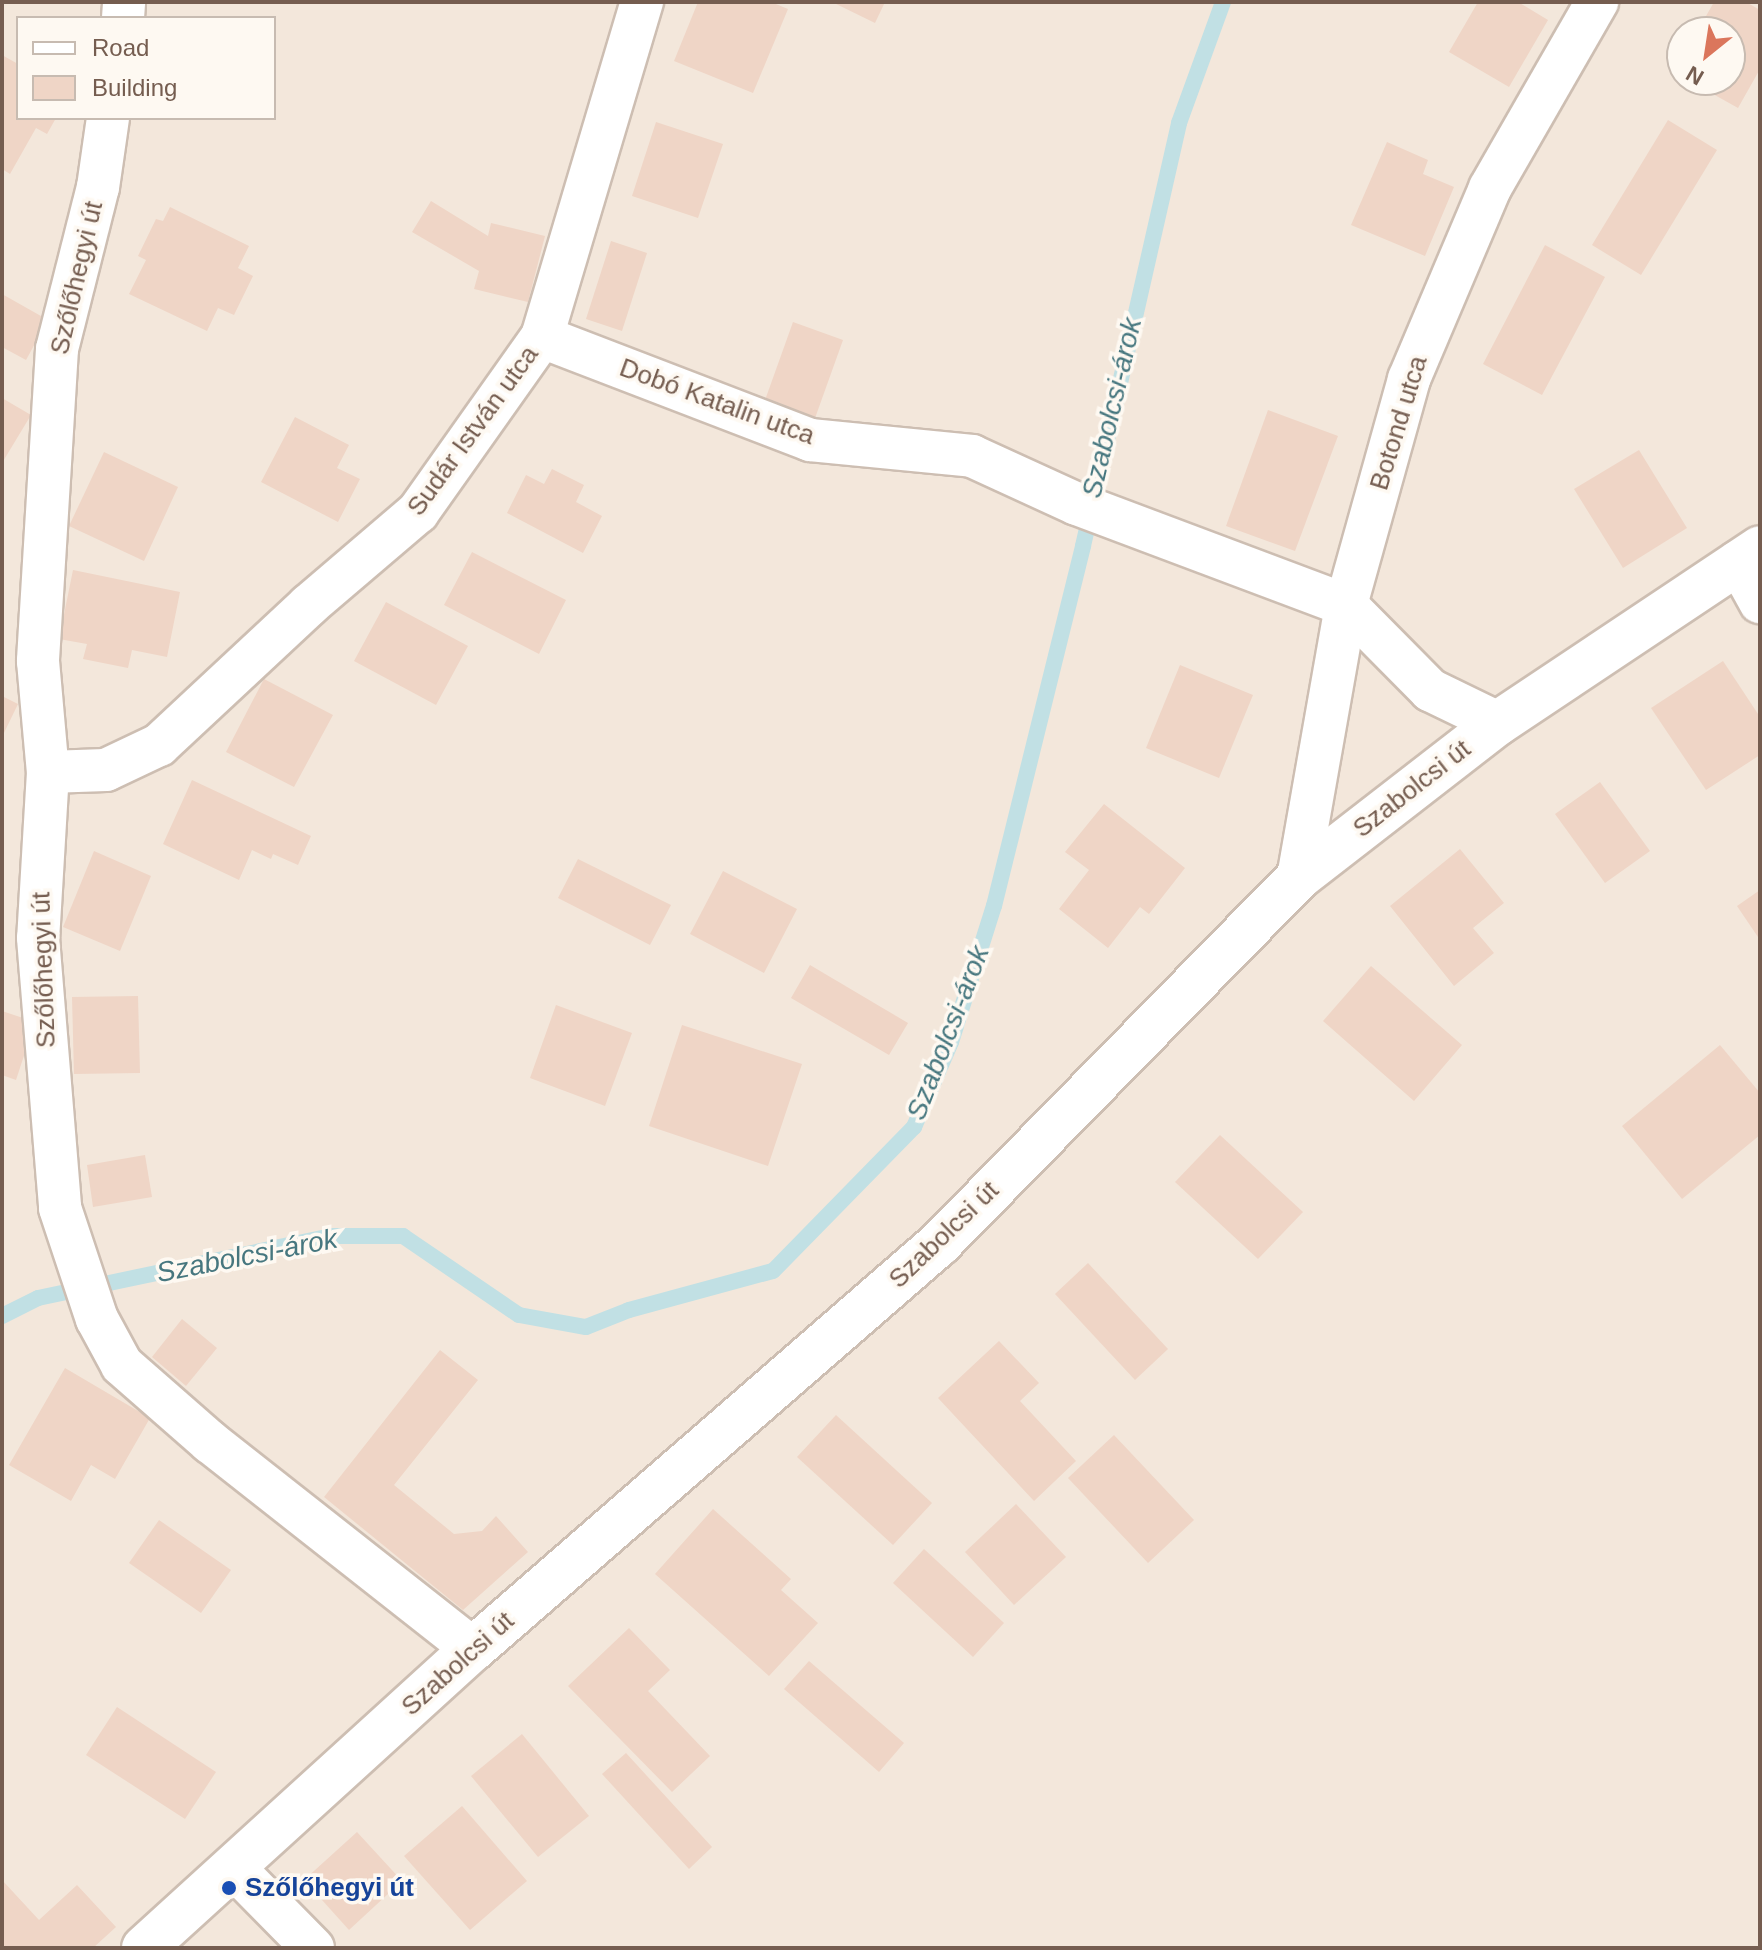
<!DOCTYPE html>
<html>
<head>
<meta charset="utf-8">
<style>
  body { margin:0 }
  #map { position:relative; width:1762px; height:1950px; overflow:hidden; background:#fbf5ec; font-family:Helvetica,sans-serif }
  div>[style] { position:absolute }
  .residential>* { inset:0; background:#f3e7db }
  .stream>* { height:16px; margin:-8px; padding:0 8px; transform-origin:8px; border-radius:8px; background:#c1e0e4 }
  .building>* { inset:0; background:#efd5c6 }
  .roads { filter:drop-shadow(2px 0 #cdbeb2) drop-shadow(-2px 0 #cdbeb2) drop-shadow(0 2px #cdbeb2) drop-shadow(0 -2px #cdbeb2) }
  .street>* { height:42px; margin:-21px; padding:0 21px; transform-origin:21px; border-radius:21px; background:#fff }
  .secondary>* { height:44px; margin:-22px; padding:0 22px; transform-origin:22px; border-radius:22px; background:#fff }
  .dots>* { width:22px; height:22px; translate:-50% -50%; box-sizing:border-box; border:4px solid #fef9f2; border-radius:50% }
  span { translate:-50% -50%; white-space:nowrap; text-align:center; line-height:1.15; -webkit-text-stroke:7px #fef9f2; paint-order:stroke }
  .street-label { font-size:26px; color:#755d50 }
  .transit-label { font-size:26px; color:#164399; font-weight:700 }
  .left { translate:0 -50%; text-align:left }
  .water-label { font-size:28px; color:#47777f; font-style:italic }
  .frame { position:absolute; inset:0; border:4px solid #755d50; pointer-events:none }
  .legend { position:absolute; left:16px; top:16px; width:260px; height:104px; box-sizing:border-box; background:#fef9f2; border:2px solid #c7bbb1; margin:0; padding:10px 14px; list-style:none; font-size:24px; color:#755d50 }
  .legend li { display:flex; align-items:center; gap:16px; height:40px }
  .legend b { width:40px; border:2px solid #c7bbb1 }
  .north { position:absolute; left:1666px; top:16px; width:80px; height:80px; box-sizing:border-box; background:#fef9f2; border:2px solid #c7bbb1; border-radius:50%; rotate:210deg; font-size:22px; font-weight:700; line-height:32px; text-align:center; color:#755d50 }
  .north::after { content:''; display:block; margin:auto; width:28px; height:36px; background:#db765c; clip-path:polygon(50% 0,100% 100%,50% 72%,0 100%) }
</style>
</head>
<body>
<div id="map">
  <div class="residential">
    <div style="clip-path:polygon(evenodd,2px 2px,1760px 2px,1760px 1948px,2px 1948px,2px 2px,18px 18px,274px 18px,274px 118px,18px 118px,18px 18px,2px 2px,1682px 32px,1730px 32px,1730px 80px,1682px 80px,1682px 32px)"></div>
  </div>
  <div class="stream">
    <div style="left:2px;top:1316px;width:40px;rotate:-26.6deg"></div>
    <div style="left:38px;top:1298px;width:301px;rotate:-11.9deg"></div>
    <div style="left:333px;top:1236px;width:70px"></div>
    <div style="left:403px;top:1236px;width:140px;rotate:34.3deg"></div>
    <div style="left:519px;top:1315px;width:68px;rotate:10.2deg"></div>
    <div style="left:586px;top:1327px;width:46px;rotate:-21.6deg"></div>
    <div style="left:629px;top:1310px;width:149px;rotate:-15.2deg"></div>
    <div style="left:773px;top:1271px;width:202px;rotate:-45.6deg"></div>
    <div style="left:914px;top:1127px;width:93px;rotate:-66.5deg"></div>
    <div style="left:951px;top:1042px;width:143px;rotate:-72.5deg"></div>
    <div style="left:994px;top:906px;width:371px;rotate:-76.1deg"></div>
    <div style="left:1083px;top:546px;width:434px;rotate:-77.2deg"></div>
    <div style="left:1179px;top:123px;width:129px;rotate:-70deg"></div>
  </div>
  <div class="building">
    <div style="clip-path:polygon(698px 2px,771px 2px,788px 9px,753px 93px,674px 61px)"></div>
    <div style="clip-path:polygon(832px 2px,885px 2px,875px 23px)"></div>
    <div style="clip-path:polygon(1478px 2px,1518px 2px,1548px 20px,1509px 87px,1449px 52px)"></div>
    <div style="clip-path:polygon(1714px 2px,1746px 2px,1760px 10px,1760px 69px,1738px 108px,1688px 80px,1730px 80px,1730px 32px,1697px 32px)"></div>
    <div style="clip-path:polygon(2px 55px,18px 64px,18px 118px,56px 118px,47px 134px,36px 128px,10px 174px,2px 169px)"></div>
    <div style="clip-path:polygon(1668px 120px,1717px 150px,1641px 275px,1592px 245px)"></div>
    <div style="clip-path:polygon(656px 122px,723px 144px,698px 218px,632px 196px)"></div>
    <div style="clip-path:polygon(1387px 142px,1428px 160px,1423px 174px,1454px 187px,1425px 256px,1351px 225px)"></div>
    <div style="clip-path:polygon(431px 201px,488px 236px,491px 223px,545px 236px,528px 302px,474px 289px,479px 271px,412px 232px)"></div>
    <div style="clip-path:polygon(170px 207px,249px 246px,238px 268px,253px 276px,234px 315px,218px 308px,207px 331px,129px 294px,146px 260px,138px 256px,156px 219px,163px 221px)"></div>
    <div style="clip-path:polygon(611px 241px,647px 253px,622px 331px,586px 319px)"></div>
    <div style="clip-path:polygon(1545px 245px,1605px 277px,1542px 395px,1483px 364px)"></div>
    <div style="clip-path:polygon(2px 294px,48px 320px,26px 360px,2px 347px)"></div>
    <div style="clip-path:polygon(793px 322px,843px 340px,814px 421px,764px 403px)"></div>
    <div style="clip-path:polygon(2px 398px,31px 415px,2px 463px)"></div>
    <div style="clip-path:polygon(1268px 410px,1338px 436px,1295px 551px,1226px 526px)"></div>
    <div style="clip-path:polygon(295px 417px,349px 445px,337px 468px,360px 479px,338px 522px,261px 482px)"></div>
    <div style="clip-path:polygon(1639px 450px,1687px 528px,1623px 568px,1574px 489px)"></div>
    <div style="clip-path:polygon(104px 452px,178px 487px,144px 561px,69px 526px)"></div>
    <div style="clip-path:polygon(552px 469px,584px 485px,576px 502px,602px 516px,583px 553px,507px 513px,526px 475px,544px 484px)"></div>
    <div style="clip-path:polygon(472px 552px,566px 600px,539px 654px,444px 605px)"></div>
    <div style="clip-path:polygon(73px 570px,180px 592px,167px 657px,132px 650px,128px 668px,83px 659px,87px 644px,59px 639px)"></div>
    <div style="clip-path:polygon(386px 602px,468px 646px,436px 705px,354px 661px)"></div>
    <div style="clip-path:polygon(1723px 661px,1760px 717px,1760px 755px,1706px 790px,1651px 708px)"></div>
    <div style="clip-path:polygon(1180px 665px,1253px 695px,1219px 778px,1146px 748px)"></div>
    <div style="clip-path:polygon(264px 679px,333px 715px,294px 787px,226px 752px)"></div>
    <div style="clip-path:polygon(2px 696px,18px 704px,2px 737px)"></div>
    <div style="clip-path:polygon(192px 780px,311px 836px,298px 865px,273px 854px,271px 859px,252px 850px,239px 880px,163px 844px)"></div>
    <div style="clip-path:polygon(1600px 782px,1650px 851px,1605px 883px,1555px 814px)"></div>
    <div style="clip-path:polygon(1104px 804px,1185px 868px,1149px 914px,1140px 907px,1108px 948px,1059px 909px,1089px 870px,1065px 852px)"></div>
    <div style="clip-path:polygon(1460px 849px,1504px 903px,1473px 928px,1494px 953px,1454px 986px,1390px 906px)"></div>
    <div style="clip-path:polygon(94px 851px,151px 876px,120px 951px,63px 927px)"></div>
    <div style="clip-path:polygon(578px 859px,671px 905px,650px 945px,558px 898px)"></div>
    <div style="clip-path:polygon(723px 871px,797px 909px,764px 973px,690px 934px)"></div>
    <div style="clip-path:polygon(1760px 890px,1760px 940px,1737px 906px)"></div>
    <div style="clip-path:polygon(810px 965px,908px 1023px,889px 1055px,791px 998px)"></div>
    <div style="clip-path:polygon(1371px 966px,1462px 1045px,1414px 1101px,1323px 1021px)"></div>
    <div style="clip-path:polygon(138px 996px,140px 1073px,74px 1074px,72px 997px)"></div>
    <div style="clip-path:polygon(556px 1005px,632px 1033px,605px 1106px,530px 1078px)"></div>
    <div style="clip-path:polygon(2px 1011px,35px 1022px,16px 1080px,2px 1075px)"></div>
    <div style="clip-path:polygon(682px 1025px,802px 1064px,768px 1166px,649px 1126px)"></div>
    <div style="clip-path:polygon(1720px 1045px,1760px 1093px,1760px 1135px,1682px 1199px,1622px 1126px)"></div>
    <div style="clip-path:polygon(1220px 1135px,1303px 1212px,1258px 1259px,1175px 1182px)"></div>
    <div style="clip-path:polygon(145px 1155px,152px 1197px,93px 1207px,87px 1165px)"></div>
    <div style="clip-path:polygon(1088px 1263px,1168px 1349px,1135px 1380px,1055px 1294px)"></div>
    <div style="clip-path:polygon(182px 1319px,217px 1348px,186px 1386px,152px 1357px)"></div>
    <div style="clip-path:polygon(999px 1341px,1039px 1383px,1020px 1401px,1076px 1461px,1034px 1501px,938px 1398px)"></div>
    <div style="clip-path:polygon(440px 1350px,478px 1380px,394px 1485px,454px 1534px,482px 1531px,496px 1516px,528px 1552px,463px 1610px,324px 1497px)"></div>
    <div style="clip-path:polygon(65px 1368px,150px 1418px,115px 1479px,91px 1465px,71px 1501px,9px 1465px)"></div>
    <div style="clip-path:polygon(836px 1415px,932px 1503px,893px 1545px,797px 1457px)"></div>
    <div style="clip-path:polygon(1114px 1435px,1194px 1520px,1148px 1563px,1068px 1478px)"></div>
    <div style="clip-path:polygon(1016px 1504px,1066px 1557px,1014px 1605px,965px 1552px)"></div>
    <div style="clip-path:polygon(713px 1509px,791px 1579px,781px 1590px,818px 1623px,769px 1676px,655px 1574px)"></div>
    <div style="clip-path:polygon(159px 1520px,231px 1570px,201px 1613px,129px 1563px)"></div>
    <div style="clip-path:polygon(924px 1549px,1004px 1623px,973px 1657px,893px 1583px)"></div>
    <div style="clip-path:polygon(629px 1628px,670px 1670px,648px 1691px,710px 1756px,672px 1792px,568px 1686px)"></div>
    <div style="clip-path:polygon(809px 1661px,904px 1743px,879px 1772px,784px 1689px)"></div>
    <div style="clip-path:polygon(117px 1707px,216px 1772px,185px 1819px,86px 1755px)"></div>
    <div style="clip-path:polygon(522px 1734px,589px 1816px,538px 1857px,471px 1776px)"></div>
    <div style="clip-path:polygon(626px 1753px,712px 1847px,689px 1869px,602px 1774px)"></div>
    <div style="clip-path:polygon(462px 1806px,527px 1881px,470px 1930px,404px 1856px)"></div>
    <div style="clip-path:polygon(357px 1832px,402px 1881px,349px 1930px,304px 1880px)"></div>
    <div style="clip-path:polygon(2px 1880px,39px 1920px,77px 1885px,116px 1927px,93px 1948px,2px 1948px)"></div>
  </div>
  <div class="roads">
    <div class="street">
      <div style="left:123px;top:18px;width:16px;rotate:-86deg"></div>
      <div style="left:108px;top:118px;width:70px;rotate:98.2deg"></div>
      <div style="left:98px;top:187px;width:167px;rotate:104.2deg"></div>
      <div style="left:57px;top:349px;width:313px;rotate:93.5deg"></div>
      <div style="left:38px;top:661px;width:111px;rotate:84.9deg"></div>
      <div style="left:48px;top:772px;width:166px;rotate:93.4deg"></div>
      <div style="left:38px;top:938px;width:271px;rotate:85.3deg"></div>
      <div style="left:60px;top:1208px;width:117px;rotate:71.6deg"></div>
      <div style="left:97px;top:1319px;width:52px;rotate:61.5deg"></div>
      <div style="left:122px;top:1365px;width:117px;rotate:41.2deg"></div>
      <div style="left:210px;top:1442px;width:335px;rotate:38.2deg"></div>
      <div style="left:542px;top:337px;width:287px;rotate:21deg"></div>
      <div style="left:810px;top:440px;width:163px;rotate:5.6deg"></div>
      <div style="left:972px;top:456px;width:115px;rotate:24.6deg"></div>
      <div style="left:1077px;top:504px;width:287px;rotate:20.6deg"></div>
      <div style="left:1346px;top:605px;width:120px;rotate:45.3deg"></div>
      <div style="left:1430px;top:690px;width:76px;rotate:25.9deg"></div>
      <div style="left:1738px;top:562px;width:46px;rotate:61.2deg"></div>
      <div style="left:48px;top:772px;width:58px;rotate:-2deg"></div>
      <div style="left:106px;top:770px;width:59px;rotate:-25.3deg"></div>
      <div style="left:159px;top:745px;width:205px;rotate:-43deg"></div>
      <div style="left:309px;top:605px;width:143px;rotate:-40.5deg"></div>
      <div style="left:418px;top:512px;width:214px;rotate:-54.7deg"></div>
      <div style="left:542px;top:337px;width:350px;rotate:-73.4deg"></div>
      <div style="left:1298px;top:878px;width:277px;rotate:-80deg"></div>
      <div style="left:1346px;top:605px;width:235px;rotate:-74.4deg"></div>
      <div style="left:1409px;top:379px;width:207px;rotate:-67deg"></div>
      <div style="left:1490px;top:188px;width:215px;rotate:-60.1deg"></div>
      <div style="left:233px;top:1867px;width:114px;rotate:45.4deg"></div>
    </div>
    <div class="secondary">
      <div style="left:144px;top:1948px;width:445px;rotate:-42.3deg"></div>
      <div style="left:473px;top:1649px;width:619px;rotate:-41deg"></div>
      <div style="left:940px;top:1243px;width:511px;rotate:-45.55deg"></div>
      <div style="left:1298px;top:878px;width:253px;rotate:-37.8deg"></div>
      <div style="left:1498px;top:723px;width:315px;rotate:-33.7deg"></div>
    </div>
  </div>
  <div class="dots">
    <div style="left:229px;top:1888px;background:#1a4fb4"></div>
  </div>
  <div class="street-label">
    <span style="left:77px;top:278px;rotate:-77deg">Szőlőhegyi út</span>
    <span style="left:717px;top:402px;rotate:20deg">Dobó Katalin utca</span>
    <span style="left:1399px;top:423px;rotate:-73deg">Botond utca</span>
    <span style="left:473px;top:431px;rotate:-54deg">Sudár István utca</span>
    <span style="left:1412px;top:789px;rotate:-38deg">Szabolcsi út</span>
    <span style="left:44px;top:970px;rotate:-92deg">Szőlőhegyi út</span>
    <span style="left:944px;top:1235px;rotate:-44deg">Szabolcsi út</span>
    <span style="left:458px;top:1664px;rotate:-42deg">Szabolcsi út</span>
  </div>
  <div class="transit-label">
    <span class="left" style="left:245px;top:1888px">Szőlőhegyi út</span>
  </div>
  <div class="water-label">
    <span style="left:1112px;top:408px;rotate:-77deg">Szabolcsi-árok</span>
    <span style="left:948px;top:1033px;rotate:-69deg">Szabolcsi-árok</span>
    <span style="left:247px;top:1256px;rotate:-11deg">Szabolcsi-árok</span>
  </div>
  <div class="frame"></div>
  <ul class="legend">
  <li><b style="height:10px;background:#fff"></b>Road</li>
  <li><b style="height:22px;background:#efd5c6"></b>Building</li>
  </ul>
  <div class="north">N</div>
</div>
</body>
</html>
